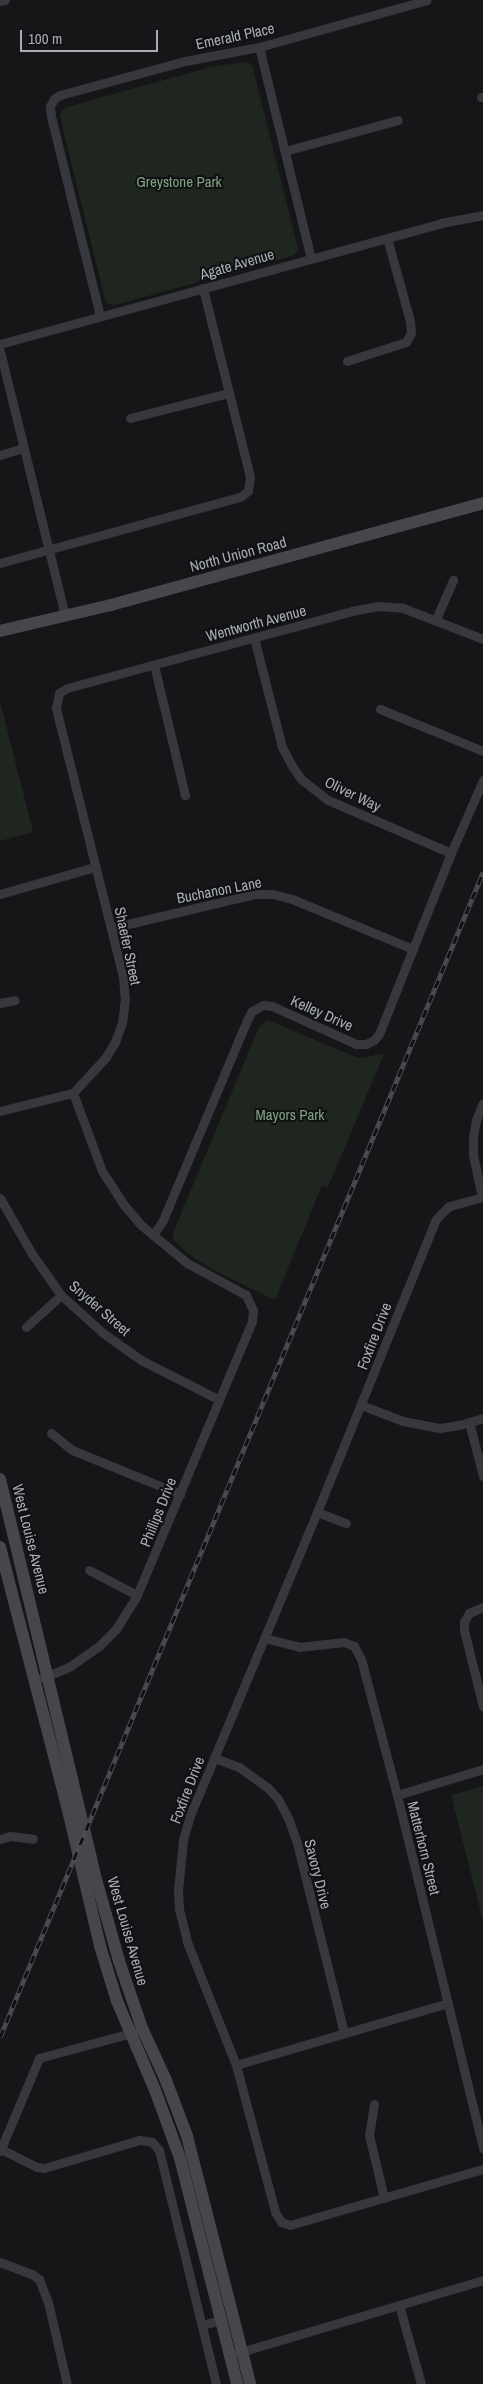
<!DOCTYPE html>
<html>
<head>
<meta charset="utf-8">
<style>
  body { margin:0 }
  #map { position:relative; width:483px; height:2384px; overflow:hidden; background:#161618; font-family:"Archivo Narrow",sans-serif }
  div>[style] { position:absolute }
  .green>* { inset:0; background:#1e261f }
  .street>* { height:9px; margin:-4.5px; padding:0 4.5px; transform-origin:4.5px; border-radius:4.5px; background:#37383d }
  .secondary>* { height:12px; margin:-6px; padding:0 6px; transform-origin:6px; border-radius:6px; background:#45474d }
  .rail>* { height:4.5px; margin-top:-2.25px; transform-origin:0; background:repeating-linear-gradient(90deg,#111113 0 8px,#4a4c52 0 16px); box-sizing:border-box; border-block:1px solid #4a4c52 }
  span { translate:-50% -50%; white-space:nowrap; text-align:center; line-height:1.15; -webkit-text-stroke:4px #111113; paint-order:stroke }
  .street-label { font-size:15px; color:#a8adb8 }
  .park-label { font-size:15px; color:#7fa381 }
  .scale { position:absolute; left:20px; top:30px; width:138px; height:22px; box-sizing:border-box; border:2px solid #a8adb8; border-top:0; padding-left:6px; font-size:15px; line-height:18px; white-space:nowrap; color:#a8adb8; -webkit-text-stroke:4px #111113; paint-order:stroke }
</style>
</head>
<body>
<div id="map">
  <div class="green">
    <div style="clip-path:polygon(244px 62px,250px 63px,253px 68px,298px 248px,297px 252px,292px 256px,115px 305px,108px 304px,105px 299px,60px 117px,61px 111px,67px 107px,211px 67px)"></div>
    <div style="clip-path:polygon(0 701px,33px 832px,0 841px)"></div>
    <div style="clip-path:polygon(268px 1020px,358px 1058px,384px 1054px,328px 1187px,322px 1185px,275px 1300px,213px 1270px,187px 1253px,173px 1239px,173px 1233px,259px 1027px)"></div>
    <div style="clip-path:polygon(483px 1786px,483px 1921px,451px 1795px)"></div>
  </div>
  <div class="street">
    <div style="left:0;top:1px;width:5px;rotate:-11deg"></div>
    <div style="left:259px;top:47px;width:217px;rotate:76.2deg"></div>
    <div style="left:481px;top:97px;width:2px"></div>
    <div style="left:285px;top:151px;width:117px;rotate:-15.3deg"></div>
    <div style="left:100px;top:316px;width:206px;rotate:-103.8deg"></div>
    <div style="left:51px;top:116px;width:10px;rotate:-96deg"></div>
    <div style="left:50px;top:106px;width:8px;rotate:-60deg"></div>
    <div style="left:54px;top:99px;width:7px;rotate:-34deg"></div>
    <div style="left:60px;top:95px;width:130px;rotate:-15.2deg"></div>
    <div style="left:185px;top:61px;width:75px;rotate:-10.7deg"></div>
    <div style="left:259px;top:47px;width:174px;rotate:-15.6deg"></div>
    <div style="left:0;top:344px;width:457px;rotate:-15.3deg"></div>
    <div style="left:441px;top:223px;width:43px;rotate:-10.8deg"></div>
    <div style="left:0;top:351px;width:273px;rotate:76.2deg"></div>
    <div style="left:347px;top:361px;width:62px;rotate:-17.9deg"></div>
    <div style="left:406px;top:342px;width:10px;rotate:-61deg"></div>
    <div style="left:411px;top:333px;width:12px;rotate:-95deg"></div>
    <div style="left:410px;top:321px;width:86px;rotate:-105.5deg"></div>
    <div style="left:130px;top:418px;width:102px;rotate:-14.2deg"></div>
    <div style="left:0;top:455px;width:24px;rotate:-17deg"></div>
    <div style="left:0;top:563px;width:249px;rotate:-15.4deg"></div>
    <div style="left:240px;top:497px;width:10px;rotate:-37deg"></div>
    <div style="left:248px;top:491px;width:14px;rotate:-82deg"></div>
    <div style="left:250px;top:477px;width:195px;rotate:-104deg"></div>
    <div style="left:436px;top:619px;width:43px;rotate:-66.4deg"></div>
    <div style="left:254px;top:638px;width:113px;rotate:75.6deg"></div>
    <div style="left:282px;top:747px;width:21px;rotate:62deg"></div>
    <div style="left:292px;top:766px;width:16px;rotate:55deg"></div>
    <div style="left:301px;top:779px;width:34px;rotate:38deg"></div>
    <div style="left:328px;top:800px;width:134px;rotate:23.3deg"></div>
    <div style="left:154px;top:665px;width:134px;rotate:76.6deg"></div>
    <div style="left:380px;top:709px;width:111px;rotate:22.2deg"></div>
    <div style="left:0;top:894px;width:99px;rotate:-15.9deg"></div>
    <div style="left:111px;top:928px;width:148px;rotate:-13.3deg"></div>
    <div style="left:255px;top:894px;width:18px"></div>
    <div style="left:273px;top:894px;width:20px;rotate:15deg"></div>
    <div style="left:292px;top:899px;width:131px;rotate:22.5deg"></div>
    <div style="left:0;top:1003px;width:15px;rotate:-11deg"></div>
    <div style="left:0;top:1111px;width:75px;rotate:-13.9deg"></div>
    <div style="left:73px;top:1093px;width:49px;rotate:-47.5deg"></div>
    <div style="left:106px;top:1057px;width:17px;rotate:-59deg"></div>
    <div style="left:115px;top:1042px;width:20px;rotate:-70deg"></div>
    <div style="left:122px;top:1023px;width:23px;rotate:-83deg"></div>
    <div style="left:125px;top:1000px;width:23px;rotate:-95deg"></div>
    <div style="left:123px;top:977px;width:277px;rotate:-104deg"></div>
    <div style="left:56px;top:708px;width:15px;rotate:-79deg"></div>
    <div style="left:59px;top:693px;width:9px;rotate:-32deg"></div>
    <div style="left:67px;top:688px;width:295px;rotate:-15.1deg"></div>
    <div style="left:352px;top:611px;width:25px;rotate:-11deg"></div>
    <div style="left:377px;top:606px;width:26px;rotate:4deg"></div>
    <div style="left:403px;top:608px;width:86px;rotate:21.2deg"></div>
    <div style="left:482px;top:1197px;width:43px;rotate:-102.1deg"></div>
    <div style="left:473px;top:1155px;width:18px;rotate:-90deg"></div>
    <div style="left:473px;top:1137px;width:17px;rotate:-80deg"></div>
    <div style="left:476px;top:1120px;width:18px;rotate:-68deg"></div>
    <div style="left:483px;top:1197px;width:35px;rotate:165deg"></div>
    <div style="left:449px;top:1206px;width:18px;rotate:135deg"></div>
    <div style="left:436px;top:1219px;width:316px;rotate:112.1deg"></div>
    <div style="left:317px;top:1512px;width:326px;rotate:112.7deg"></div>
    <div style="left:191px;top:1813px;width:28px;rotate:107deg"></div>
    <div style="left:183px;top:1840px;width:50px;rotate:95.7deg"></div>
    <div style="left:178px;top:1890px;width:19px;rotate:87deg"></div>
    <div style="left:179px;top:1909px;width:34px;rotate:76deg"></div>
    <div style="left:187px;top:1942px;width:132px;rotate:68.3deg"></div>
    <div style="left:236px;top:2065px;width:152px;rotate:75.1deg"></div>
    <div style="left:275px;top:2212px;width:12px;rotate:59deg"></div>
    <div style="left:281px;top:2222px;width:9px;rotate:18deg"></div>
    <div style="left:290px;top:2225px;width:201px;rotate:-16.2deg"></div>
    <div style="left:0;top:1198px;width:64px;rotate:60.3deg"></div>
    <div style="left:32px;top:1254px;width:50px;rotate:54.7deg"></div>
    <div style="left:61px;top:1295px;width:16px;rotate:43deg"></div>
    <div style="left:73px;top:1306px;width:40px;rotate:42deg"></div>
    <div style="left:103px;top:1333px;width:47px;rotate:35.4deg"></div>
    <div style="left:141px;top:1360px;width:86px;rotate:26.9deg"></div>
    <div style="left:153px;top:1235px;width:18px;rotate:-56deg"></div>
    <div style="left:163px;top:1220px;width:219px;rotate:-67.2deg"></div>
    <div style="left:248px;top:1018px;width:8px;rotate:-60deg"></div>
    <div style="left:252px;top:1011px;width:13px;rotate:-29deg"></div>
    <div style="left:263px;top:1005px;width:9px;rotate:6deg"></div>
    <div style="left:272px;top:1006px;width:92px;rotate:24.3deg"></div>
    <div style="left:356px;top:1044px;width:10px"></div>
    <div style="left:366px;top:1044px;width:9px;rotate:-27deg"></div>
    <div style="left:374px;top:1040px;width:8px;rotate:-50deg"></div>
    <div style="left:379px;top:1034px;width:195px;rotate:-68.3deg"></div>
    <div style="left:451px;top:853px;width:80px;rotate:-66.3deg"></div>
    <div style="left:26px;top:1327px;width:47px;rotate:-42.4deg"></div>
    <div style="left:361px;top:1405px;width:45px;rotate:20.9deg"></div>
    <div style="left:403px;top:1421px;width:38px;rotate:11deg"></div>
    <div style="left:440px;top:1428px;width:19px;rotate:-9deg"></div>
    <div style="left:459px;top:1425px;width:25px;rotate:-16deg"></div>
    <div style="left:469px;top:1422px;width:56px;rotate:75.5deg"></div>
    <div style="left:51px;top:1433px;width:27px;rotate:39deg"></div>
    <div style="left:72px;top:1450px;width:117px;rotate:22.2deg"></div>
    <div style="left:317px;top:1512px;width:31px;rotate:21deg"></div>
    <div style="left:89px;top:1570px;width:54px;rotate:27.5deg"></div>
    <div style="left:483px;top:1607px;width:15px;rotate:157deg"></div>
    <div style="left:469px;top:1613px;width:10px;rotate:119deg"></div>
    <div style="left:464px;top:1622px;width:8px;rotate:90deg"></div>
    <div style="left:464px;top:1630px;width:79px;rotate:76.1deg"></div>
    <div style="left:264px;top:1638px;width:36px;rotate:14deg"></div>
    <div style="left:299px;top:1647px;width:45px;rotate:-6.3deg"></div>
    <div style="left:344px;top:1642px;width:11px;rotate:22deg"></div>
    <div style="left:354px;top:1646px;width:15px;rotate:62deg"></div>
    <div style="left:361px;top:1659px;width:141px;rotate:75.2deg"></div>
    <div style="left:397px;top:1795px;width:364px;rotate:76.3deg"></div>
    <div style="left:42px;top:1678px;width:29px;rotate:-22deg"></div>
    <div style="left:69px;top:1667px;width:37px;rotate:-35deg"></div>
    <div style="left:99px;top:1646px;width:24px;rotate:-45deg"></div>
    <div style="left:116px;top:1629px;width:40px;rotate:-58deg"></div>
    <div style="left:137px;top:1595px;width:296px;rotate:-67.2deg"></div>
    <div style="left:252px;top:1322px;width:12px;rotate:-85deg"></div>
    <div style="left:253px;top:1310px;width:17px;rotate:-115deg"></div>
    <div style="left:246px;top:1295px;width:67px;rotate:-151.5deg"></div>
    <div style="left:187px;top:1263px;width:60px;rotate:-140.4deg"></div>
    <div style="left:141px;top:1225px;width:26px;rotate:-130deg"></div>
    <div style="left:124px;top:1205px;width:40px;rotate:-122.9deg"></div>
    <div style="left:102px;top:1171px;width:83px;rotate:-110.4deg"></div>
    <div style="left:215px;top:1758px;width:26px;rotate:21deg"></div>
    <div style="left:239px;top:1767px;width:34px;rotate:36deg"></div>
    <div style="left:267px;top:1787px;width:16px;rotate:47deg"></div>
    <div style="left:278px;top:1799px;width:21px;rotate:62deg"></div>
    <div style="left:288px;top:1818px;width:27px;rotate:70deg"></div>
    <div style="left:297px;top:1843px;width:196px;rotate:76.1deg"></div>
    <div style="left:397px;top:1795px;width:90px;rotate:-16.8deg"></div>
    <div style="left:0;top:1839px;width:10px;rotate:-17deg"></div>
    <div style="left:10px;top:1836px;width:23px;rotate:7deg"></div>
    <div style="left:236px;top:2065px;width:221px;rotate:-16.3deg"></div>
    <div style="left:374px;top:2104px;width:31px;rotate:99deg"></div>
    <div style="left:369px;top:2135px;width:65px;rotate:76.6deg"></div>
    <div style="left:1px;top:2149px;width:40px;rotate:26.6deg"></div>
    <div style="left:37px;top:2167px;width:7px;rotate:8deg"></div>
    <div style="left:44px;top:2168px;width:100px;rotate:-16.3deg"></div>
    <div style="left:140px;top:2140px;width:12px;rotate:9deg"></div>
    <div style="left:152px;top:2142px;width:11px;rotate:49deg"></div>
    <div style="left:159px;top:2150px;width:241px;rotate:76.3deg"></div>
    <div style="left:0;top:2151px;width:101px;rotate:-67.2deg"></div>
    <div style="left:39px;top:2058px;width:99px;rotate:-15.2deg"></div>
    <div style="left:0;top:2262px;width:34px;rotate:21deg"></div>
    <div style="left:32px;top:2274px;width:9px;rotate:36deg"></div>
    <div style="left:39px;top:2279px;width:25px;rotate:69deg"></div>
    <div style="left:48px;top:2302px;width:84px;rotate:77deg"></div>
    <div style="left:399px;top:2305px;width:82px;rotate:74.4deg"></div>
    <div style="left:202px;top:2325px;width:20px;rotate:-15deg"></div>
    <div style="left:237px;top:2353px;width:257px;rotate:-16.5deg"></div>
  </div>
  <div class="secondary">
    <div style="left:0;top:631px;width:114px;rotate:-13.2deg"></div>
    <div style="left:111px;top:605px;width:386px;rotate:-15.3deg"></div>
    <div style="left:0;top:1479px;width:404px;rotate:76.5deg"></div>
    <div style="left:94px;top:1872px;width:92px;rotate:74.3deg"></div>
    <div style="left:119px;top:1961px;width:71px;rotate:71.1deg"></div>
    <div style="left:142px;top:2028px;width:55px;rotate:65.3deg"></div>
    <div style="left:165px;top:2078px;width:62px;rotate:69.2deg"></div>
    <div style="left:187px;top:2136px;width:256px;rotate:75.7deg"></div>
    <div style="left:0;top:1547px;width:268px;rotate:75.5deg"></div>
    <div style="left:67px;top:1806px;width:144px;rotate:76.7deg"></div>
    <div style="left:100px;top:1946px;width:58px;rotate:72.8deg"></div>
    <div style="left:117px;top:2001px;width:97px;rotate:66.9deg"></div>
    <div style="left:155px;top:2090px;width:72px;rotate:69.8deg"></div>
    <div style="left:180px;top:2158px;width:233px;rotate:75.8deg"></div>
  </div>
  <div class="rail">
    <div style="left:0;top:2037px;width:1261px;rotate:-67.48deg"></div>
  </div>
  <div class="street-label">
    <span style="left:235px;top:36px;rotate:-12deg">Emerald Place</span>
    <span style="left:237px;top:264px;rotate:-16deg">Agate Avenue</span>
    <span style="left:238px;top:554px;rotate:-15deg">North Union Road</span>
    <span style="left:256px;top:623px;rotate:-15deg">Wentworth Avenue</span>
    <span style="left:353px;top:794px;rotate:26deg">Oliver Way</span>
    <span style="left:219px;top:890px;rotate:-11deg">Buchanon Lane</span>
    <span style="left:128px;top:946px;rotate:78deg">Shaefer Street</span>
    <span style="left:322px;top:1013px;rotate:24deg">Kelley Drive</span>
    <span style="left:100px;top:1308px;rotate:41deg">Snyder Street</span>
    <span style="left:374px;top:1336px;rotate:-69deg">Foxfire Drive</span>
    <span style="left:158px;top:1512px;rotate:-68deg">Phillips Drive</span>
    <span style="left:31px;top:1539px;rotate:76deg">West Louise Avenue</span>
    <span style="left:187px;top:1790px;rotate:-69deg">Foxfire Drive</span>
    <span style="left:424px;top:1848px;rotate:76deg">Matterhorn Street</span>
    <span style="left:318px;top:1874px;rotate:76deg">Savory Drive</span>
    <span style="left:128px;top:1931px;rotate:74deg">West Louise Avenue</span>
  </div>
  <div class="park-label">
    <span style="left:179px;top:182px">Greystone Park</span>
    <span style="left:290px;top:1115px">Mayors Park</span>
  </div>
  <div class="scale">100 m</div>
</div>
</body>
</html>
